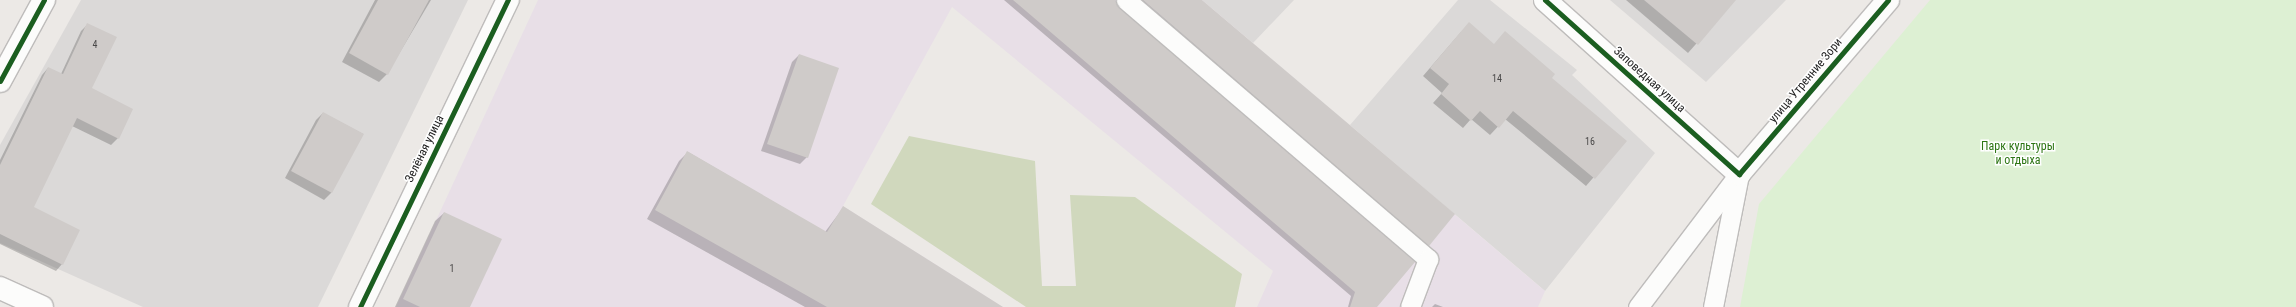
<!DOCTYPE html>
<html>
<head>
<meta charset="utf-8">
<style>
  body { margin:0 }
  #map { position:relative; width:2296px; height:307px; overflow:hidden; background:#ece9e6; font-family:"Roboto Condensed",sans-serif }
  div>[style] { position:absolute }
  .residential>* { inset:0; background:#dbd9d8 }
  .industrial>* { inset:0; background:#e8dfe7 }
  .forest>* { inset:0; background:#d0d8bd }
  .park>* { inset:0; background:#ddf0d3 }
  .shadow>* { inset:0; background:#0003 }
  .building>* { inset:0; background:#cfcbc9 }
  .roads { filter:drop-shadow(1px 0 #bebcbb) drop-shadow(-1px 0 #bebcbb) drop-shadow(0 1px #bebcbb) drop-shadow(0 -1px #bebcbb) }
  .service>* { height:19px; margin:-9.5px; padding:0 9.5px; transform-origin:9.5px; border-radius:9.5px; background:#fcfcfb }
  .minor>* { height:22px; margin:-11px; padding:0 11px; transform-origin:11px; border-radius:11px; background:#fcfcfb }
  .cycleway>* { height:5px; margin:-2.5px; padding:0 2.5px; transform-origin:2.5px; border-radius:2.5px; background:#1b5e20 }
  span { translate:-50% -50%; white-space:nowrap; text-align:center; line-height:1.15; -webkit-text-stroke:3px #fff; paint-order:stroke }
  .number-label { font-size:10px; color:#4a4949 }
  .number-label span { -webkit-text-stroke-width:0 }
  .street-label { font-size:12px; color:#1e1e1e }
  .park-label { font-size:12px; color:#2c7513 }
</style>
</head>
<body>
<div id="map">
  <div class="residential">
    <div style="clip-path:polygon(81px 0,468px 0,318px 307px,143px 307px,0 243px,0 145px)"></div>
    <div style="clip-path:polygon(1202px 0,1294px 0,1253px 43px)"></div>
    <div style="clip-path:polygon(1458px 0,1490px 0,1577px 70px,1572px 75px,1655px 153px,1545px 291px,1350px 125px)"></div>
    <div style="clip-path:polygon(1610px 0,1786px 0,1706px 82px)"></div>
  </div>
  <div class="industrial">
    <div style="clip-path:polygon(538px 0,1202px 0,1545px 291px,1538px 307px,1257px 307px,1273px 271px,952px 7px,843px 206px,1003px 307px,396px 307px)"></div>
  </div>
  <div class="forest">
    <div style="clip-path:polygon(909px 136px,1035px 161px,1042px 286px,1076px 286px,1070px 195px,1135px 197px,1242px 274px,1235px 307px,1026px 307px,871px 204px)"></div>
  </div>
  <div class="park">
    <div style="clip-path:polygon(1930px 0,2296px 0,2296px 307px,1740px 307px,1759px 204px)"></div>
  </div>
  <div class="shadow">
    <div style="clip-path:polygon(375px 0,431px 0,387px 74px,379px 82px,342px 62px)"></div>
    <div style="clip-path:polygon(1004px 0,1115px 0,1118px 9px,1377px 307px,1348px 307px,1351px 296px)"></div>
    <div style="clip-path:polygon(1135px 0,1201px 0,1428px 245px,1425px 249px)"></div>
    <div style="clip-path:polygon(1626px 0,1732px 0,1734px 1px,1688px 53px)"></div>
    <div style="clip-path:polygon(88px 24px,91px 89px,118px 138px,111px 145px,72px 126px,32px 207px,62px 264px,56px 271px,0 244px,0 160px,42px 75px,48px 68px,61px 74px,81px 31px)"></div>
    <div style="clip-path:polygon(1461px 32px,1494px 45px,1550px 78px,1625px 141px,1586px 186px,1505px 119px,1490px 135px,1471px 119px,1463px 128px,1433px 103px,1442px 93px,1423px 76px)"></div>
    <div style="clip-path:polygon(799px 55px,807px 157px,800px 164px,761px 151px,792px 62px)"></div>
    <div style="clip-path:polygon(323px 113px,363px 134px,331px 193px,324px 200px,285px 178px,316px 120px)"></div>
    <div style="clip-path:polygon(688px 152px,825px 232px,843px 208px,1001px 307px,805px 307px,647px 219px,679px 161px)"></div>
    <div style="clip-path:polygon(444px 213px,469px 307px,395px 307px,435px 221px)"></div>
    <div style="clip-path:polygon(1435px 304px,1443px 307px,1432px 307px)"></div>
  </div>
  <div class="building">
    <div style="clip-path:polygon(378px 0,429px 0,388px 75px,349px 53px)"></div>
    <div style="clip-path:polygon(1013px 0,1115px 0,1119px 8px,1415px 262px,1377px 307px,1350px 307px,1355px 292px)"></div>
    <div style="clip-path:polygon(1143px 0,1202px 0,1455px 214px,1429px 246px)"></div>
    <div style="clip-path:polygon(1644px 0,1736px 0,1698px 45px)"></div>
    <div style="clip-path:polygon(1469px 22px,1494px 44px,1505px 31px,1555px 74px,1552px 78px,1627px 141px,1595px 179px,1513px 111px,1499px 128px,1480px 111px,1471px 121px,1441px 94px,1449px 84px,1430px 68px)"></div>
    <div style="clip-path:polygon(87px 23px,117px 37px,92px 88px,133px 109px,119px 139px,77px 118px,34px 207px,80px 230px,63px 265px,0 234px,0 165px,48px 67px,63px 74px)"></div>
    <div style="clip-path:polygon(799px 54px,839px 68px,808px 158px,767px 144px)"></div>
    <div style="clip-path:polygon(323px 112px,364px 134px,332px 193px,291px 171px)"></div>
    <div style="clip-path:polygon(687px 151px,827px 232px,843px 206px,1003px 307px,827px 307px,655px 210px)"></div>
    <div style="clip-path:polygon(444px 212px,502px 239px,470px 307px,420px 307px,403px 299px)"></div>
  </div>
  <div class="roads">
    <div class="service">
      <div style="left:1126px;top:0;width:398px;rotate:40.6deg"></div>
      <div style="left:1428px;top:259px;width:51px;rotate:110.6deg"></div>
      <div style="left:1638px;top:307px;width:167px;rotate:-52.8deg"></div>
      <div style="left:1713px;top:307px;width:130px;rotate:-78.9deg"></div>
    </div>
    <div class="minor">
      <div style="left:1545px;top:0;width:261px;rotate:41.9deg"></div>
      <div style="left:1739px;top:174px;width:229px;rotate:-49.4deg"></div>
      <div style="left:0;top:81px;width:92px;rotate:-61.5deg"></div>
      <div style="left:0;top:288px;width:46px;rotate:24.3deg"></div>
      <div style="left:360px;top:307px;width:341px;rotate:-64.3deg"></div>
    </div>
  </div>
  <div class="cycleway">
    <div style="left:1545px;top:0;width:261px;rotate:41.9deg"></div>
    <div style="left:1739px;top:174px;width:229px;rotate:-49.4deg"></div>
    <div style="left:0;top:81px;width:92px;rotate:-61.5deg"></div>
    <div style="left:360px;top:307px;width:341px;rotate:-64.3deg"></div>
  </div>
  <div class="number-label">
    <span style="left:95px;top:45px">4</span>
    <span style="left:1497px;top:79px">14</span>
    <span style="left:1590px;top:142px">16</span>
    <span style="left:452px;top:269px">1</span>
  </div>
  <div class="street-label">
    <span style="left:1649px;top:80px;rotate:42deg">Заповедная улица</span>
    <span style="left:1806px;top:81px;rotate:-50deg">улица Утренние Зори</span>
    <span style="left:425px;top:149px;rotate:-64deg">Зелёная улица</span>
  </div>
  <div class="park-label">
    <span style="left:2018px;top:154px">Парк культуры<br>и отдыха</span>
  </div>
</div>
</body>
</html>
